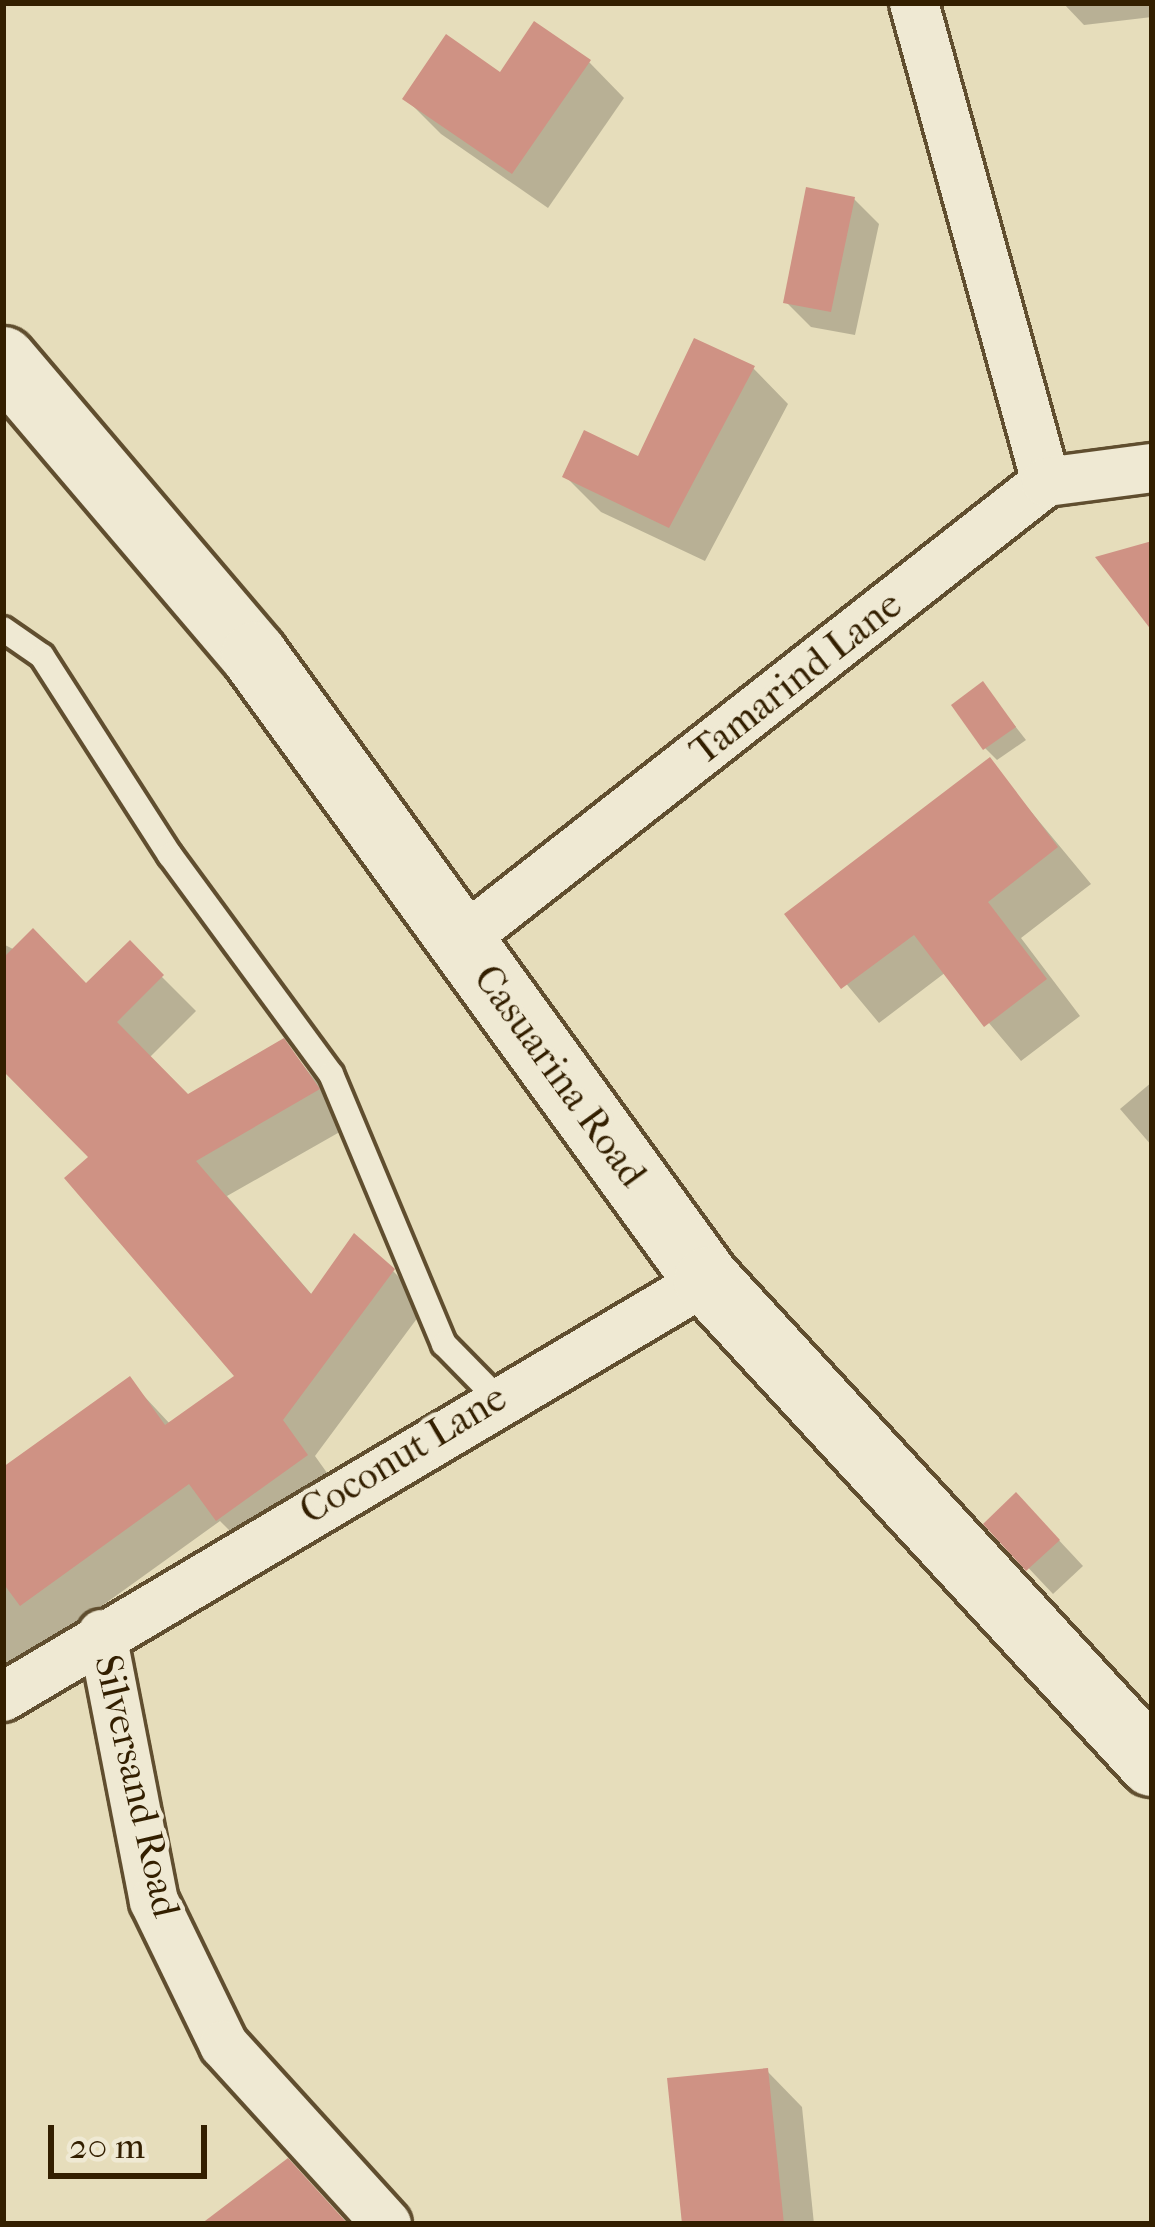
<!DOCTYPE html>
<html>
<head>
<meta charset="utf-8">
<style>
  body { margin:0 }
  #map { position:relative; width:1155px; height:2227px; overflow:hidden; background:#e6ddbb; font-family:"IM FELL French Canon",serif }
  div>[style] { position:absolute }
  .shadow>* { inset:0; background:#0003 }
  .building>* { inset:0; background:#cf9284 }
  .roads { filter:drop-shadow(3px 0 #604e2f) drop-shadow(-3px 0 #604e2f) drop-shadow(0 3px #604e2f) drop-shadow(0 -3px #604e2f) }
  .lane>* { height:24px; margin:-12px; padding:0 12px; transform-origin:12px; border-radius:12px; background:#efe9d3 }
  .street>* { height:48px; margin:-24px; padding:0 24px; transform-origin:24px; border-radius:24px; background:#efe9d3 }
  .secondary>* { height:66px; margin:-33px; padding:0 33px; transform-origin:33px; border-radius:33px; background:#efe9d3 }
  span { translate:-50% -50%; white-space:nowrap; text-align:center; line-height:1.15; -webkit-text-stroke:9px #efe9d3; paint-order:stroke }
  .street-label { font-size:39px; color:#331f00 }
  .frame { position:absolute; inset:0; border:6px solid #331f00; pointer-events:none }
  .scale { position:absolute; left:48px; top:2125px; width:159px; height:54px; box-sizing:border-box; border:6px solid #331f00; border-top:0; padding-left:15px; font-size:36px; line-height:42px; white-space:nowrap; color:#331f00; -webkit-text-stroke:9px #efe9d3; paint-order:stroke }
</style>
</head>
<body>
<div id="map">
  <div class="shadow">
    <div style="clip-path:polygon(1063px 3px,1152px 3px,1152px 17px,1084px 25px)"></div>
    <div style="clip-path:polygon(589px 62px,624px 98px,548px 208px,441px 134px,405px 98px)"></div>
    <div style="clip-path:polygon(854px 199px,879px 224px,855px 335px,811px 327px,786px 302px)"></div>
    <div style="clip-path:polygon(753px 368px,788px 404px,705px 561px,601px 512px,566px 477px,639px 460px)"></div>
    <div style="clip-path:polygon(983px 685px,1026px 740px,997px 760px,985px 748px)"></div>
    <div style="clip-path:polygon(989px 761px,1091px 884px,1021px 938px,1080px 1016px,1021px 1061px,946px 972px,879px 1023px,788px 914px)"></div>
    <div style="clip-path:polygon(3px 944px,87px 986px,130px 945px,196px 1011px,149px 1058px,188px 1098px,284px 1042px,352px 1125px,227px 1196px,313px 1296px,393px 1271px,427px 1305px,315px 1456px,340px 1491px,252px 1553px,220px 1521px,3px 1677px,3px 1471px,129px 1380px,171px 1425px,238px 1377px,92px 1158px,3px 1066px)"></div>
    <div style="clip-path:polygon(1152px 1082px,1152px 1146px,1120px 1109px)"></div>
    <div style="clip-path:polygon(1041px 1521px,1083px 1566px,1053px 1594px,987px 1524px)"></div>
    <div style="clip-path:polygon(767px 2071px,802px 2107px,814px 2224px,685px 2224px)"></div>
  </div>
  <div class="building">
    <div style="clip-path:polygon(534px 21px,591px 60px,512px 174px,402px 99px,446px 34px,500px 72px)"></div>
    <div style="clip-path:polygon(806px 187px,855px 197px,831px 312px,783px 303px)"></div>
    <div style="clip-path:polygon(694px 338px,755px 366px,669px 528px,562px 477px,584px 430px,638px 456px)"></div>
    <div style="clip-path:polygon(1152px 541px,1152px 631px,1095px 557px)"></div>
    <div style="clip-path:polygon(983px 681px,1016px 727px,983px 750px,951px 705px)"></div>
    <div style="clip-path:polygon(990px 757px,1058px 847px,988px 902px,1047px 979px,984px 1027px,914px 935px,841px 989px,784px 914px)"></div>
    <div style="clip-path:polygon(33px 928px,86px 983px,130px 940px,164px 975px,117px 1022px,188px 1094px,284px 1038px,320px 1089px,196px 1161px,311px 1294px,354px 1233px,395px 1269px,283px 1420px,308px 1455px,216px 1521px,189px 1484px,20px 1606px,3px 1583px,3px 1467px,130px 1376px,165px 1425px,234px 1376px,64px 1178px,88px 1157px,3px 1071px,3px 958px)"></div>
    <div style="clip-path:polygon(1016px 1492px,1060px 1540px,1026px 1571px,983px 1524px)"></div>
    <div style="clip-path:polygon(768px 2068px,784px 2224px,682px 2224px,667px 2078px)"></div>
    <div style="clip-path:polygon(288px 2158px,348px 2224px,201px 2224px)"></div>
  </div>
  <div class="roads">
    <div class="lane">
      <div style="left:3px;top:629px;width:47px;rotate:34.7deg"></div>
      <div style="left:42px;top:656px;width:237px;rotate:57.3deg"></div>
      <div style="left:170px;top:855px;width:272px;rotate:53.7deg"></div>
      <div style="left:331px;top:1074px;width:293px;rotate:67.3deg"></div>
      <div style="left:444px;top:1344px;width:76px;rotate:45.5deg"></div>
    </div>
    <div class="street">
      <div style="left:914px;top:3px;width:497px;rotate:74.6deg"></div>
      <div style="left:462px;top:940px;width:742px;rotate:-38.11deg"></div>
      <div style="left:1046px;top:482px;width:107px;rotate:-7.5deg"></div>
      <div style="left:102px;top:1634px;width:272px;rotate:79deg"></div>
      <div style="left:154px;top:1901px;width:160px;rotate:64.1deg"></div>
      <div style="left:224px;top:2045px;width:242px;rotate:47.7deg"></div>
      <div style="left:3px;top:1697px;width:818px;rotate:-30.64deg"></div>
    </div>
    <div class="secondary">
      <div style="left:3px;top:360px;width:387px;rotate:49.6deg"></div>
      <div style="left:254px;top:655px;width:772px;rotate:54.07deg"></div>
      <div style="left:707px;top:1280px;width:657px;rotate:47.34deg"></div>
    </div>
  </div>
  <div class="street-label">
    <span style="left:796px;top:678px;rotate:-38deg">Tamarind Lane</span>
    <span style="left:560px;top:1076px;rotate:54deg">Casuarina Road</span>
    <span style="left:403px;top:1454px;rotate:-31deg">Coconut Lane</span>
    <span style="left:137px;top:1786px;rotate:77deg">Silversand Road</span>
  </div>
  <div class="frame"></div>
  <div class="scale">20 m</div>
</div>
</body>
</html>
